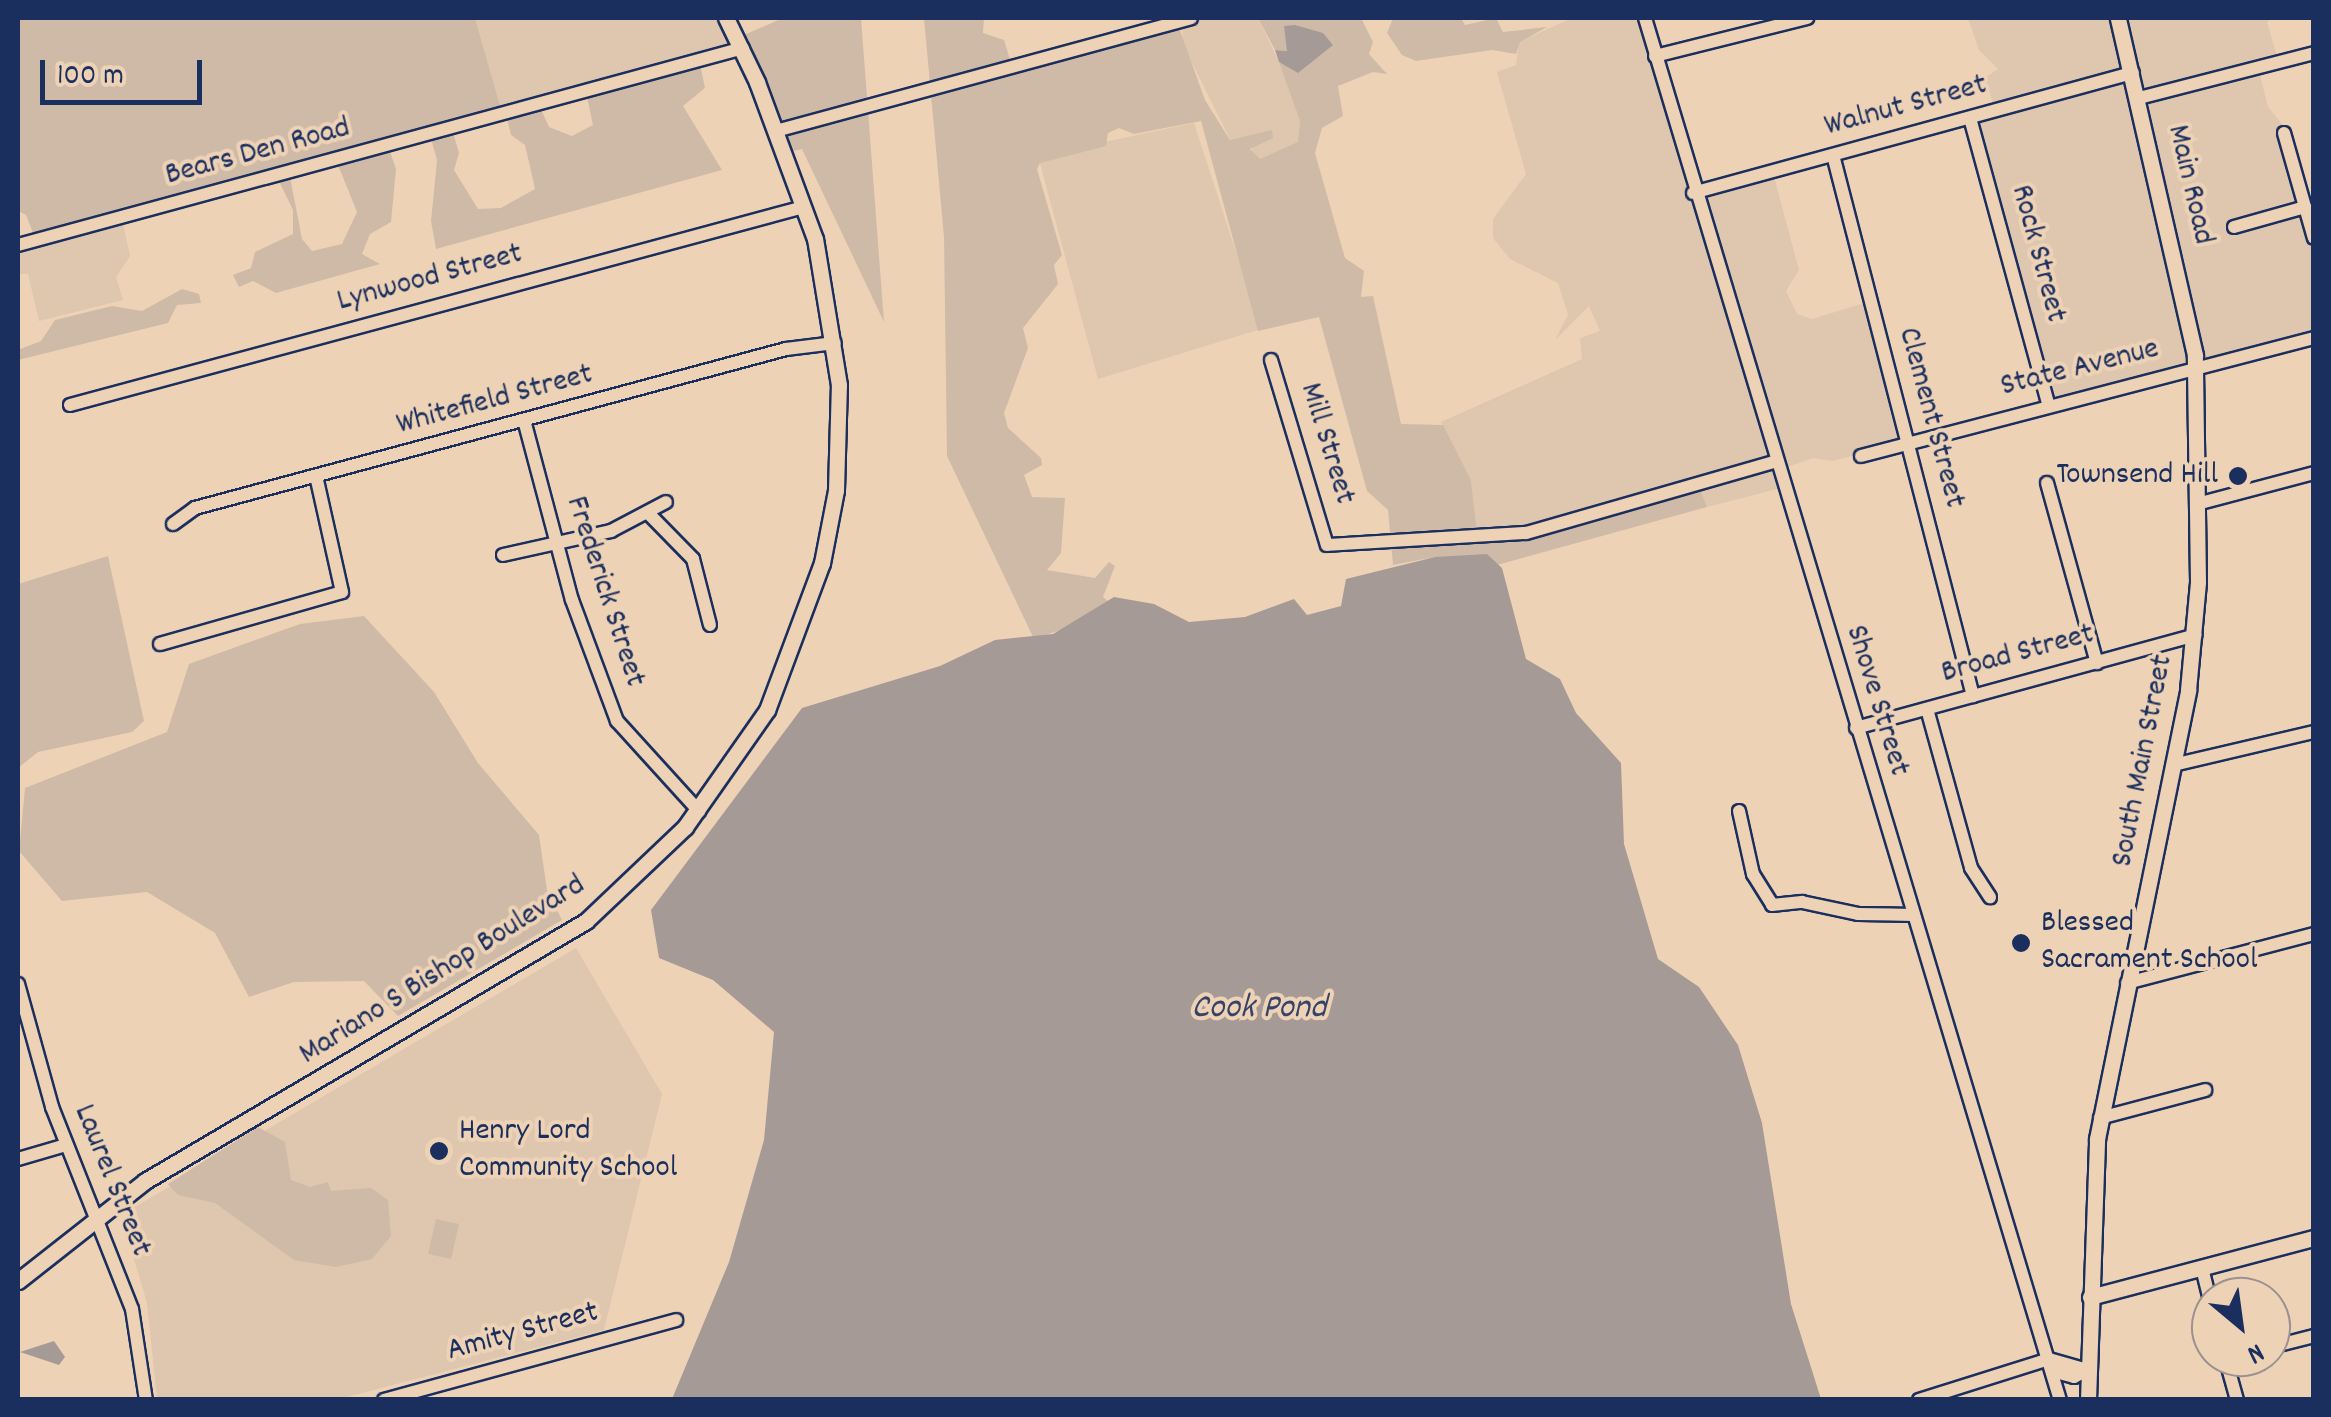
<!DOCTYPE html>
<html>
<head>
<meta charset="utf-8">
<style>
  body { margin:0 }
  #map { position:relative; width:2331px; height:1417px; overflow:hidden; background:#eed2b5; font-family:Dekko,sans-serif }
  div>[style] { position:absolute }
  .built>* { inset:0; background:#dec6af }
  .green>* { inset:0; background:#cfbaa8 }
  .water>* { inset:0; background:#a69a97 }
  .roads { filter:drop-shadow(2px 0 #1b2f5e) drop-shadow(-2px 0 #1b2f5e) drop-shadow(0 2px #1b2f5e) drop-shadow(0 -2px #1b2f5e) }
  .minor>* { height:12px; margin:-6px; padding:0 6px; transform-origin:6px; border-radius:6px; background:#eed2b5 }
  .major>* { height:15px; margin:-7.5px; padding:0 7.5px; transform-origin:7.5px; border-radius:7.5px; background:#eed2b5 }
  .dots>* { width:28px; height:28px; translate:-50% -50%; box-sizing:border-box; border:5px solid #eed2b5; border-radius:50% }
  span { translate:-50% -50%; white-space:nowrap; text-align:center; line-height:1.15; -webkit-text-stroke:8px #eed2b5; paint-order:stroke }
  .street-label { font-size:32px; color:#1b2f5e }
  .poi-label { font-size:32px; color:#1b2f5e }
  .right { translate:-100% -50%; text-align:right }
  .left { translate:0 -50%; text-align:left }
  .water-label { font-size:35px; color:#374469; font-style:italic }
  .frame { position:absolute; inset:0; border:20px solid #1b2f5e; pointer-events:none }
  .north { position:absolute; left:2191px; top:1277px; width:100px; height:100px; box-sizing:border-box; background:#eed2b5; border:2px solid #9a9192; border-radius:50%; rotate:151deg; font-size:28px; font-weight:700; line-height:40px; text-align:center; color:#1b2f5e }
  .north::after { content:''; display:block; margin:auto; width:35px; height:45px; background:#1b2f5e; clip-path:polygon(50% 0,100% 100%,50% 72%,0 100%) }
  .scale { position:absolute; left:40px; top:60px; width:162px; height:45px; box-sizing:border-box; border:5px solid #1b2f5e; border-top:0; padding-left:12px; font-size:30px; line-height:35px; white-space:nowrap; color:#1b2f5e; -webkit-text-stroke:8px #eed2b5; paint-order:stroke }
</style>
</head>
<body>
<div id="map">
  <div class="built">
    <div style="clip-path:polygon(475px 18px,725px 18px,740px 48px,501px 109px)"></div>
    <div style="clip-path:polygon(1182px 18px,1258px 18px,1285px 75px,1300px 121px,1298px 143px,1260px 159px,1252px 156px,1252px 144px,1273px 138px,1231px 141px,1183px 45px)"></div>
    <div style="clip-path:polygon(1572px 18px,1645px 18px,1692px 188px,1773px 173px,1799px 270px,1786px 291px,1797px 314px,1812px 319px,1871px 301px,1906px 441px,1833px 461px,1813px 458px,1779px 470px,1781px 488px,1707px 507px,1699px 487px,1552px 528px,1477px 532px,1471px 480px,1441px 422px,1582px 359px,1580px 338px,1600px 331px,1589px 306px,1555px 340px,1568px 315px,1558px 283px,1510px 259px,1493px 238px,1493px 219px,1526px 174px,1497px 72px,1516px 65px,1519px 42px)"></div>
    <div style="clip-path:polygon(1968px 18px,2272px 18px,2267px 22px,2279px 63px,2259px 71px,2268px 107px,2286px 129px,2313px 242px,2313px 333px,2053px 401px,1971px 122px,1996px 112px,1985px 78px,1998px 69px,1979px 50px)"></div>
    <div style="clip-path:polygon(1194px 123px,1261px 329px,1098px 379px,1038px 156px)"></div>
    <div style="clip-path:polygon(122px 219px,130px 256px,116px 277px,123px 300px,39px 321px,28px 274px,18px 274px,18px 243px)"></div>
    <div style="clip-path:polygon(576px 948px,662px 1094px,604px 1330px,339px 1399px,157px 1399px,147px 1303px,124px 1225px,133px 1208px)"></div>
  </div>
  <div class="green">
    <div style="clip-path:polygon(evenodd,18px 18px,475px 18px,501px 109px,452px 129px,459px 153px,454px 170px,478px 209px,501px 208px,535px 189px,525px 145px,511px 135px,506px 114px,539px 105px,549px 127px,572px 136px,593px 125px,586px 92px,700px 64px,705px 88px,683px 106px,722px 170px,436px 249px,431px 221px,437px 160px,430px 135px,388px 146px,396px 169px,391px 222px,370px 234px,362px 254px,380px 264px,276px 293px,253px 281px,239px 287px,233px 275px,251px 268px,255px 252px,293px 234px,293px 210px,276px 175px,35px 238px,26px 215px,18px 211px,18px 18px,336px 160px,357px 212px,342px 244px,312px 251px,302px 239px,289px 172px,336px 160px)"></div>
    <div style="clip-path:polygon(783px 18px,861px 18px,884px 322px,802px 149px,785px 153px,737px 38px)"></div>
    <div style="clip-path:polygon(924px 18px,984px 18px,983px 33px,1004px 40px,1011px 63px,1178px 25px,1205px 100px,1230px 140px,1272px 130px,1273px 138px,1250px 149px,1260px 159px,1298px 142px,1300px 121px,1279px 62px,1291px 65px,1288px 51px,1275px 50px,1258px 18px,1361px 18px,1373px 42px,1369px 54px,1387px 74px,1373px 72px,1338px 86px,1343px 116px,1322px 128px,1315px 153px,1345px 258px,1364px 271px,1361px 297px,1373px 296px,1401px 424px,1443px 425px,1471px 480px,1477px 532px,1528px 534px,1699px 487px,1707px 507px,1497px 565px,1435px 557px,1393px 565px,1388px 510px,1367px 491px,1319px 317px,1258px 331px,1201px 121px,1134px 134px,1119px 128px,1108px 133px,1106px 146px,1040px 163px,1037px 169px,1062px 255px,1054px 265px,1058px 284px,1023px 328px,1028px 348px,1004px 413px,1008px 428px,1041px 458px,1042px 465px,1024px 475px,1032px 497px,1065px 498px,1061px 553px,1047px 570px,1095px 578px,1109px 562px,1115px 566px,1103px 597px,1108px 601px,1066px 628px,1034px 639px,947px 456px,944px 237px)"></div>
    <div style="clip-path:polygon(1393px 18px,1461px 18px,1465px 25px,1496px 18px,1503px 32px,1547px 27px,1520px 42px,1516px 54px,1492px 50px,1416px 61px,1402px 55px,1387px 33px)"></div>
    <div style="clip-path:polygon(182px 289px,199px 294px,201px 303px,177px 305px,168px 323px,18px 360px,18px 350px,41px 341px,55px 320px,112px 306px,142px 311px)"></div>
    <div style="clip-path:polygon(108px 556px,144px 721px,132px 732px,38px 752px,18px 768px,18px 584px)"></div>
    <div style="clip-path:polygon(364px 616px,434px 692px,478px 763px,539px 835px,547px 890px,562px 920px,398px 1016px,364px 981px,294px 982px,249px 997px,215px 933px,147px 892px,62px 901px,19px 851px,25px 788px,167px 732px,189px 664px,300px 624px)"></div>
    <div style="clip-path:polygon(258px 1127px,285px 1142px,291px 1180px,310px 1187px,328px 1182px,331px 1191px,371px 1188px,388px 1200px,391px 1236px,372px 1259px,336px 1267px,294px 1260px,215px 1203px,178px 1195px,168px 1184px)"></div>
    <div style="clip-path:polygon(436px 1219px,459px 1224px,451px 1259px,428px 1254px)"></div>
  </div>
  <div class="water">
    <div style="clip-path:polygon(1295px 25px,1323px 33px,1333px 45px,1298px 73px,1279px 62px,1275px 50px,1287px 51px,1284px 26px)"></div>
    <div style="clip-path:polygon(1487px 554px,1502px 568px,1526px 659px,1560px 679px,1576px 713px,1621px 763px,1624px 844px,1658px 959px,1699px 987px,1738px 1045px,1762px 1123px,1791px 1304px,1821px 1399px,672px 1399px,729px 1262px,764px 1140px,774px 1032px,713px 980px,659px 958px,651px 910px,802px 708px,940px 666px,995px 640px,1053px 634px,1114px 597px,1154px 604px,1189px 622px,1245px 617px,1294px 599px,1307px 615px,1341px 606px,1346px 579px,1435px 557px)"></div>
    <div style="clip-path:polygon(54px 1341px,65px 1357px,59px 1365px,20px 1352px)"></div>
  </div>
  <div class="roads">
    <div class="minor">
      <div style="left:1645px;top:18px;width:1443px;rotate:73.29deg"></div>
      <div style="left:1655px;top:56px;width:157px;rotate:-14deg"></div>
      <div style="left:2139px;top:98px;width:181px;rotate:-14.4deg"></div>
      <div style="left:1970px;top:118px;width:296px;rotate:74.7deg"></div>
      <div style="left:776px;top:131px;width:430px;rotate:-15.2deg"></div>
      <div style="left:2284px;top:133px;width:109px;rotate:74.1deg"></div>
      <div style="left:1833px;top:155px;width:559px;rotate:75.49deg"></div>
      <div style="left:1693px;top:193px;width:456px;rotate:-15.3deg"></div>
      <div style="left:2234px;top:227px;width:74px;rotate:-15.7deg"></div>
      <div style="left:18px;top:245px;width:751px;rotate:-15.2deg"></div>
      <div style="left:1271px;top:360px;width:193px;rotate:73.2deg"></div>
      <div style="left:1327px;top:545px;width:199px;rotate:-3.5deg"></div>
      <div style="left:1526px;top:533px;width:258px;rotate:-16deg"></div>
      <div style="left:70px;top:405px;width:760px;rotate:-15.1deg"></div>
      <div style="left:524px;top:420px;width:186px;rotate:75.1deg"></div>
      <div style="left:572px;top:600px;width:129px;rotate:69.6deg"></div>
      <div style="left:617px;top:721px;width:122px;rotate:47.7deg"></div>
      <div style="left:1861px;top:456px;width:468px;rotate:-14.6deg"></div>
      <div style="left:2047px;top:483px;width:187px;rotate:74.5deg"></div>
      <div style="left:2197px;top:504px;width:121px;rotate:-14.8deg"></div>
      <div style="left:649px;top:514px;width:63px;rotate:45.6deg"></div>
      <div style="left:693px;top:559px;width:68px;rotate:75.6deg"></div>
      <div style="left:173px;top:524px;width:27px;rotate:-36deg"></div>
      <div style="left:195px;top:508px;width:612px;rotate:-15.06deg"></div>
      <div style="left:786px;top:349px;width:49px;rotate:-7deg"></div>
      <div style="left:503px;top:555px;width:111px;rotate:-12.5deg"></div>
      <div style="left:611px;top:531px;width:62px;rotate:-27.8deg"></div>
      <div style="left:160px;top:644px;width:189px;rotate:-15.9deg"></div>
      <div style="left:342px;top:592px;width:119px;rotate:-102.6deg"></div>
      <div style="left:1927px;top:709px;width:165px;rotate:74.5deg"></div>
      <div style="left:1971px;top:868px;width:35px;rotate:57deg"></div>
      <div style="left:1856px;top:728px;width:352px;rotate:-15.3deg"></div>
      <div style="left:2173px;top:765px;width:145px;rotate:-13.2deg"></div>
      <div style="left:1739px;top:811px;width:65px;rotate:77.5deg"></div>
      <div style="left:1753px;top:874px;width:36px;rotate:58deg"></div>
      <div style="left:1772px;top:905px;width:30px;rotate:-6deg"></div>
      <div style="left:1802px;top:902px;width:57px;rotate:12.1deg"></div>
      <div style="left:1858px;top:914px;width:56px;rotate:1deg"></div>
      <div style="left:2127px;top:983px;width:193px;rotate:-14.7deg"></div>
      <div style="left:18px;top:984px;width:128px;rotate:74.5deg"></div>
      <div style="left:52px;top:1107px;width:217px;rotate:68.4deg"></div>
      <div style="left:132px;top:1309px;width:92px;rotate:81.3deg"></div>
      <div style="left:2100px;top:1118px;width:109px;rotate:-14.9deg"></div>
      <div style="left:18px;top:1159px;width:50px;rotate:-16.3deg"></div>
      <div style="left:2202px;top:1268px;width:36px;rotate:76deg"></div>
      <div style="left:2271px;top:1347px;width:44px;rotate:-14.3deg"></div>
      <div style="left:2225px;top:1357px;width:45px;rotate:74.4deg"></div>
      <div style="left:2052px;top:1371px;width:23px;rotate:15deg"></div>
      <div style="left:2074px;top:1377px;width:16px;rotate:-27deg"></div>
      <div style="left:384px;top:1400px;width:303px;rotate:-15.3deg"></div>
      <div style="left:1919px;top:1400px;width:136px;rotate:-17.5deg"></div>
      <div style="left:2049px;top:1359px;width:41px;rotate:15.8deg"></div>
    </div>
    <div class="major">
      <div style="left:18px;top:1281px;width:162px;rotate:-38.2deg"></div>
      <div style="left:145px;top:1181px;width:512px;rotate:-30.52deg"></div>
      <div style="left:586px;top:921px;width:137px;rotate:-43.5deg"></div>
      <div style="left:685px;top:827px;width:143px;rotate:-55deg"></div>
      <div style="left:767px;top:710px;width:157px;rotate:-69.5deg"></div>
      <div style="left:822px;top:563px;width:74px;rotate:-79.1deg"></div>
      <div style="left:836px;top:490px;width:105px;rotate:-88.4deg"></div>
      <div style="left:839px;top:385px;width:148px;rotate:-99.3deg"></div>
      <div style="left:815px;top:239px;width:167px;rotate:-110.3deg"></div>
      <div style="left:757px;top:82px;width:71px;rotate:-115.8deg"></div>
      <div style="left:2090px;top:1297px;width:232px;rotate:-14.8deg"></div>
      <div style="left:2088px;top:1400px;width:261px;rotate:-88deg"></div>
      <div style="left:2097px;top:1139px;width:458px;rotate:-78.5deg"></div>
      <div style="left:2188px;top:690px;width:108px;rotate:-84.7deg"></div>
      <div style="left:2198px;top:582px;width:227px;rotate:-90.8deg"></div>
      <div style="left:2195px;top:355px;width:346px;rotate:-102.9deg"></div>
    </div>
  </div>
  <div class="dots">
    <div style="left:2238px;top:476px;background:#1b2f5e"></div>
    <div style="left:2021px;top:943px;background:#1b2f5e"></div>
    <div style="left:439px;top:1151px;background:#1b2f5e"></div>
  </div>
  <div class="street-label">
    <span style="left:1906px;top:107px;rotate:-15deg">Walnut Street</span>
    <span style="left:258px;top:153px;rotate:-15deg">Bears Den Road</span>
    <span style="left:2189px;top:185px;rotate:77deg">Main Road</span>
    <span style="left:2037px;top:254px;rotate:75deg">Rock Street</span>
    <span style="left:430px;top:279px;rotate:-15deg">Lynwood Street</span>
    <span style="left:2080px;top:369px;rotate:-14deg">State Avenue</span>
    <span style="left:495px;top:401px;rotate:-15deg">Whitefield Street</span>
    <span style="left:1930px;top:418px;rotate:75deg">Clement Street</span>
    <span style="left:1326px;top:444px;rotate:73deg">Mill Street</span>
    <span style="left:604px;top:592px;rotate:72deg">Frederick Street</span>
    <span style="left:2018px;top:655px;rotate:-15deg">Broad Street</span>
    <span style="left:1876px;top:701px;rotate:73deg">Shove Street</span>
    <span style="left:2144px;top:761px;rotate:-79deg">South Main Street</span>
    <span style="left:443px;top:971px;rotate:-32deg">Mariano S Bishop Boulevard</span>
    <span style="left:111px;top:1181px;rotate:68deg">Laurel Street</span>
    <span style="left:523px;top:1333px;rotate:-15deg">Amity Street</span>
  </div>
  <div class="poi-label">
    <span class="right" style="left:2218px;top:476px">Townsend Hill</span>
    <span class="left" style="left:2041px;top:943px">Blessed<br>Sacrament School</span>
    <span class="left" style="left:459px;top:1151px">Henry Lord<br>Community School</span>
  </div>
  <div class="water-label">
    <span style="left:1259px;top:1009px">Cook Pond</span>
  </div>
  <div class="frame"></div>
  <div class="north">N</div>
  <div class="scale">100 m</div>
</div>
</body>
</html>
